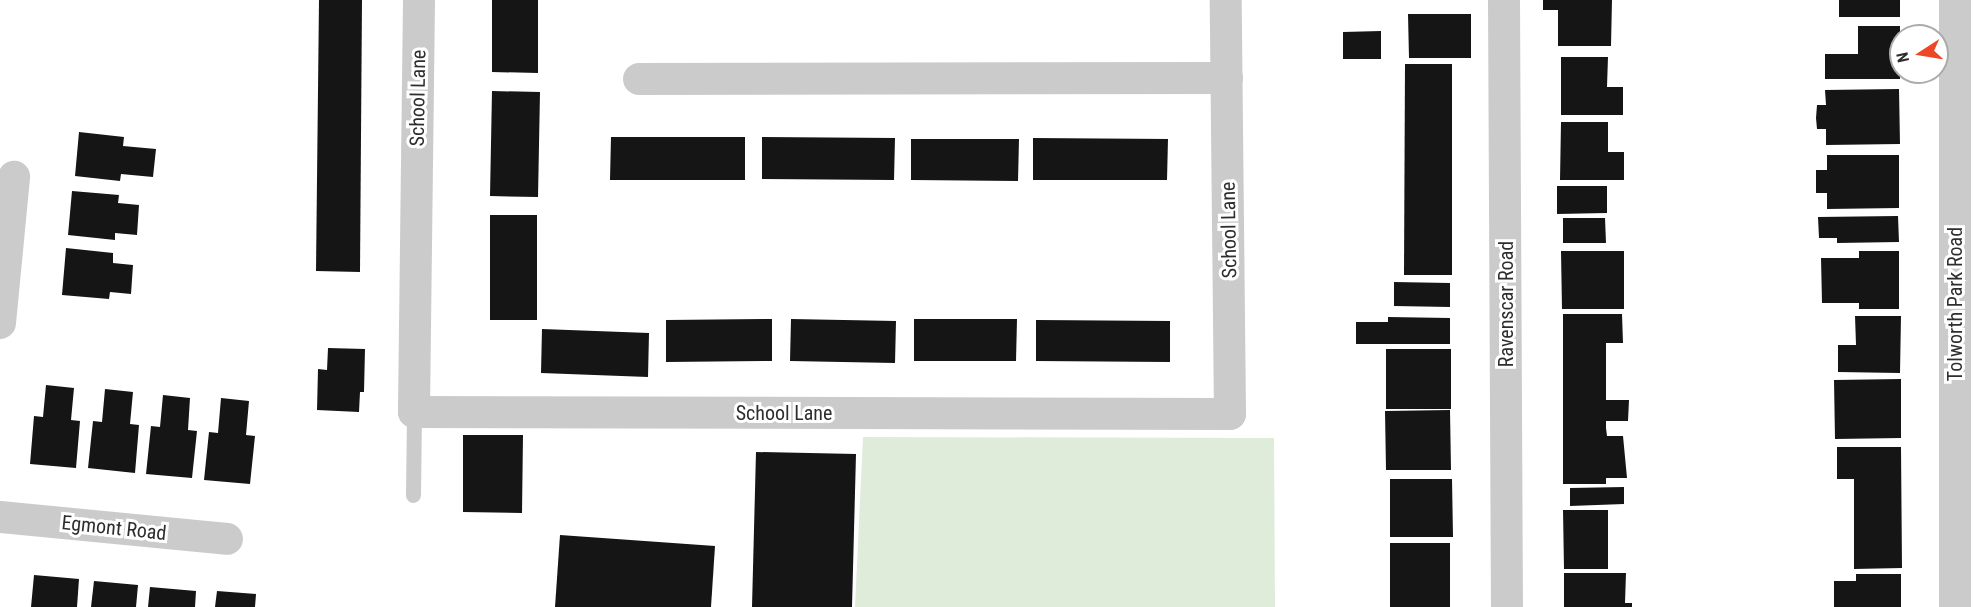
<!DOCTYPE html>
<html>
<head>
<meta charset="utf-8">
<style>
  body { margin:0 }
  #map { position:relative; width:1973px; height:607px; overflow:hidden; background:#fff; font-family:"Roboto Condensed",sans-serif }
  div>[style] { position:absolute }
  .green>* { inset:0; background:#e0ecda }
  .building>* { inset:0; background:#151515 }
  .lane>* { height:15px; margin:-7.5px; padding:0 7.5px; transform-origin:7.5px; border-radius:7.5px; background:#cbcbcb }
  .street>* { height:32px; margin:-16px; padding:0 16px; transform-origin:16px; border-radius:16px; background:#cbcbcb }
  span { translate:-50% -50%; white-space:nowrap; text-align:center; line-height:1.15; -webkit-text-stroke:6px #fff; paint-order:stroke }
  .street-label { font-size:20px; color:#2e2e2e }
  .north { position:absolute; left:1889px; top:24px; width:60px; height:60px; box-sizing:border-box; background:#fff; border:2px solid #ababab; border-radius:50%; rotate:258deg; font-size:16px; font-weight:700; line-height:24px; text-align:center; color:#2e2e2e }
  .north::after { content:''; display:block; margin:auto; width:21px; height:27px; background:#ee4727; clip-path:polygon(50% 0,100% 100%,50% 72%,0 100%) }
</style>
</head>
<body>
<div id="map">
  <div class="green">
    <div style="clip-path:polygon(863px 437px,1274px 438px,1275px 607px,855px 607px)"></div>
  </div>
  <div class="building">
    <div style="clip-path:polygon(319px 0,362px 0,360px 272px,316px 271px)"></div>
    <div style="clip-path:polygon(492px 0,538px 0,538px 73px,492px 72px)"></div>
    <div style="clip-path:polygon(1543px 0,1612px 0,1611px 46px,1558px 46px,1558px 10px,1543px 10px)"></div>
    <div style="clip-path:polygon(1839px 0,1900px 0,1900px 17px,1839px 17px)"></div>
    <div style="clip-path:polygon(1408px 14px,1471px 14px,1471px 58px,1409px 58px)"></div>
    <div style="clip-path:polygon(1858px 26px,1900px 26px,1900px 79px,1825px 79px,1825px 54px,1858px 54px)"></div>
    <div style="clip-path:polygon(1381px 31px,1381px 59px,1343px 59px,1343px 32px)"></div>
    <div style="clip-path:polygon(1561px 57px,1608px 57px,1607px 87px,1623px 87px,1623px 115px,1561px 115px)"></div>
    <div style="clip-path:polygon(1405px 64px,1452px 64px,1452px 275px,1404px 275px)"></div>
    <div style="clip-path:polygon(1899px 89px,1900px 144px,1826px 145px,1826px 129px,1817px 129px,1816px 118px,1817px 105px,1826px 105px,1825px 90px)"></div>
    <div style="clip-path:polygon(492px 91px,540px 92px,538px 197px,490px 196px)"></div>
    <div style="clip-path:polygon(1561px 122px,1608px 122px,1608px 152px,1624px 152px,1624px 180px,1560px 180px)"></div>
    <div style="clip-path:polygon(79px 132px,124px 137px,123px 146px,156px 149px,153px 177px,121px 174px,120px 181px,75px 176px)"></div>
    <div style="clip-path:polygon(611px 137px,745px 137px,745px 180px,610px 180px)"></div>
    <div style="clip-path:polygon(762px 137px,895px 138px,894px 180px,762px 179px)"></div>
    <div style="clip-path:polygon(1033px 138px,1168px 139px,1167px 180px,1033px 180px)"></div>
    <div style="clip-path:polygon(911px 139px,1019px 139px,1018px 181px,911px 180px)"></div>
    <div style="clip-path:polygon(1827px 155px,1899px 155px,1899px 208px,1827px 209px,1827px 193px,1816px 193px,1816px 170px,1827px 170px)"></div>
    <div style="clip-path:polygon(1557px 186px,1607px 186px,1607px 213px,1557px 214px)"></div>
    <div style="clip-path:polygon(72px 191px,119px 195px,118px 203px,139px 205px,137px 235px,115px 233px,115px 240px,68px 235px)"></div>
    <div style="clip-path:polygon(490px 215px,537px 215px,537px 320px,490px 320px)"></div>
    <div style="clip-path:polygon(1898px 216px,1899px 242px,1837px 243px,1837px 238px,1819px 238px,1818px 217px)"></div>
    <div style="clip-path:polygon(1563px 218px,1605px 218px,1606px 243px,1563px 243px)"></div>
    <div style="clip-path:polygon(66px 248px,113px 253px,113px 263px,133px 265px,131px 294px,110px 292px,109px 299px,62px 295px)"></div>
    <div style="clip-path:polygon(1561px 251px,1624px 251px,1624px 309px,1562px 309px)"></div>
    <div style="clip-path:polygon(1859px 251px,1899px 251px,1899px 309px,1859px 309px,1859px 303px,1822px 303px,1821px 258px,1859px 258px)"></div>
    <div style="clip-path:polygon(1394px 282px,1450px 283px,1450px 307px,1394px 306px)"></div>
    <div style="clip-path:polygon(1563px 314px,1622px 314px,1623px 343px,1606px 343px,1606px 400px,1629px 400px,1628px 421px,1606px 421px,1606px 428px,1607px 436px,1623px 436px,1627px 478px,1606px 478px,1606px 484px,1563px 484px)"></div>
    <div style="clip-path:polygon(1855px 316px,1901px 316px,1900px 373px,1838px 372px,1838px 345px,1856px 345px)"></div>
    <div style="clip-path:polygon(1388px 317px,1450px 318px,1450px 344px,1356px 344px,1356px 322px,1388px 322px)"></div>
    <div style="clip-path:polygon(772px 319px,772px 361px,666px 362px,666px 320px)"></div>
    <div style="clip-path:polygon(791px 319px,896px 321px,895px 363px,790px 361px)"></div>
    <div style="clip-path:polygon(914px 319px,1017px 319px,1016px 361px,914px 361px)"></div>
    <div style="clip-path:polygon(1036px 320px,1170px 321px,1170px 362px,1036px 361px)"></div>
    <div style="clip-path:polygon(542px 329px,649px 333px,648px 377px,541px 373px)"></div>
    <div style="clip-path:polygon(328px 348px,365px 349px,364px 392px,360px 392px,359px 412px,317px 410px,318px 369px,327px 370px)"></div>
    <div style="clip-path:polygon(1386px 349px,1451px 349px,1451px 409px,1386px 409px)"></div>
    <div style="clip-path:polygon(1901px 379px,1901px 438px,1835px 439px,1834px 380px)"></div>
    <div style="clip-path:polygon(46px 385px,74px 388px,71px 420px,80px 421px,76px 468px,30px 464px,34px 416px,43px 417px)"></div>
    <div style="clip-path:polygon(105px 389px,133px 392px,130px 424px,139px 425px,135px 473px,88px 468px,93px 421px,102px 422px)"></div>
    <div style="clip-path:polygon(163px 395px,190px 398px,188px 430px,197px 431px,192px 478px,146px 474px,151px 426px,160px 427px)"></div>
    <div style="clip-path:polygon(221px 398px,249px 401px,246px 435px,255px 436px,250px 484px,204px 480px,209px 432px,218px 433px)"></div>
    <div style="clip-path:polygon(1450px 410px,1451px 470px,1386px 470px,1385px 411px)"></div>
    <div style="clip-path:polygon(463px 435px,523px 435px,522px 513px,463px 512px)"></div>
    <div style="clip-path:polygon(1837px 447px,1901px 447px,1902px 568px,1854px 569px,1854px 479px,1837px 479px)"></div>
    <div style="clip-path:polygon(756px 452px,856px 454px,852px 607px,752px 607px)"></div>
    <div style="clip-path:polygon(1390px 479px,1452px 479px,1453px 537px,1390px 537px)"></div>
    <div style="clip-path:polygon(1624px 487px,1624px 504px,1570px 506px,1570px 488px)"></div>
    <div style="clip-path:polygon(1563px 510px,1608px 510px,1608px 569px,1564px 569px)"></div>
    <div style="clip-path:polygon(560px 535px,715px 546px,711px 607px,555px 607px)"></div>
    <div style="clip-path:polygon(1390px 543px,1450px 543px,1450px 607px,1390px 607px)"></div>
    <div style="clip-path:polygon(1564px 573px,1626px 573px,1625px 603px,1632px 603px,1632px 607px,1564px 607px)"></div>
    <div style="clip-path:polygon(1856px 574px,1901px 574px,1901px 607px,1834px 607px,1834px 581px,1856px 581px)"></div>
    <div style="clip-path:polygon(34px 575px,79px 579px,77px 607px,31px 607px)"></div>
    <div style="clip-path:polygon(94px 581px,138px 585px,136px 607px,91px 607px)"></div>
    <div style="clip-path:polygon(150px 587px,196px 591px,195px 607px,148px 607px)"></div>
    <div style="clip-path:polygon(217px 591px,256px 594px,255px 607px,215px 607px)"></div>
  </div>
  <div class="lane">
    <div style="left:413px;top:495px;width:83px;rotate:-89.3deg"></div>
  </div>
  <div class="street">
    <div style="left:419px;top:0;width:412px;rotate:90.7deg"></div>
    <div style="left:414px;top:412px;width:816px;rotate:0.14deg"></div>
    <div style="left:1230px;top:414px;width:414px;rotate:-90.6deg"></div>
    <div style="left:1504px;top:0;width:607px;rotate:89.72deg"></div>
    <div style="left:1955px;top:0;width:607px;rotate:90deg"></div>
    <div style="left:639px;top:79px;width:588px;rotate:-0.1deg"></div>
    <div style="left:0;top:323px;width:147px;rotate:-84.5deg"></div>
    <div style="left:0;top:517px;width:228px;rotate:5.5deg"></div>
  </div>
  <div class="street-label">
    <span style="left:418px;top:98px;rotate:-89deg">School Lane</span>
    <span style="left:1229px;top:230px;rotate:-91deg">School Lane</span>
    <span style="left:1506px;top:304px;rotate:-90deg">Ravenscar Road</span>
    <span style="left:1955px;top:304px;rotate:-90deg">Tolworth Park Road</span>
    <span style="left:784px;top:413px">School Lane</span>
    <span style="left:114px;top:528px;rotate:6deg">Egmont Road</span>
  </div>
  <div class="north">N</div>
</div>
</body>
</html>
